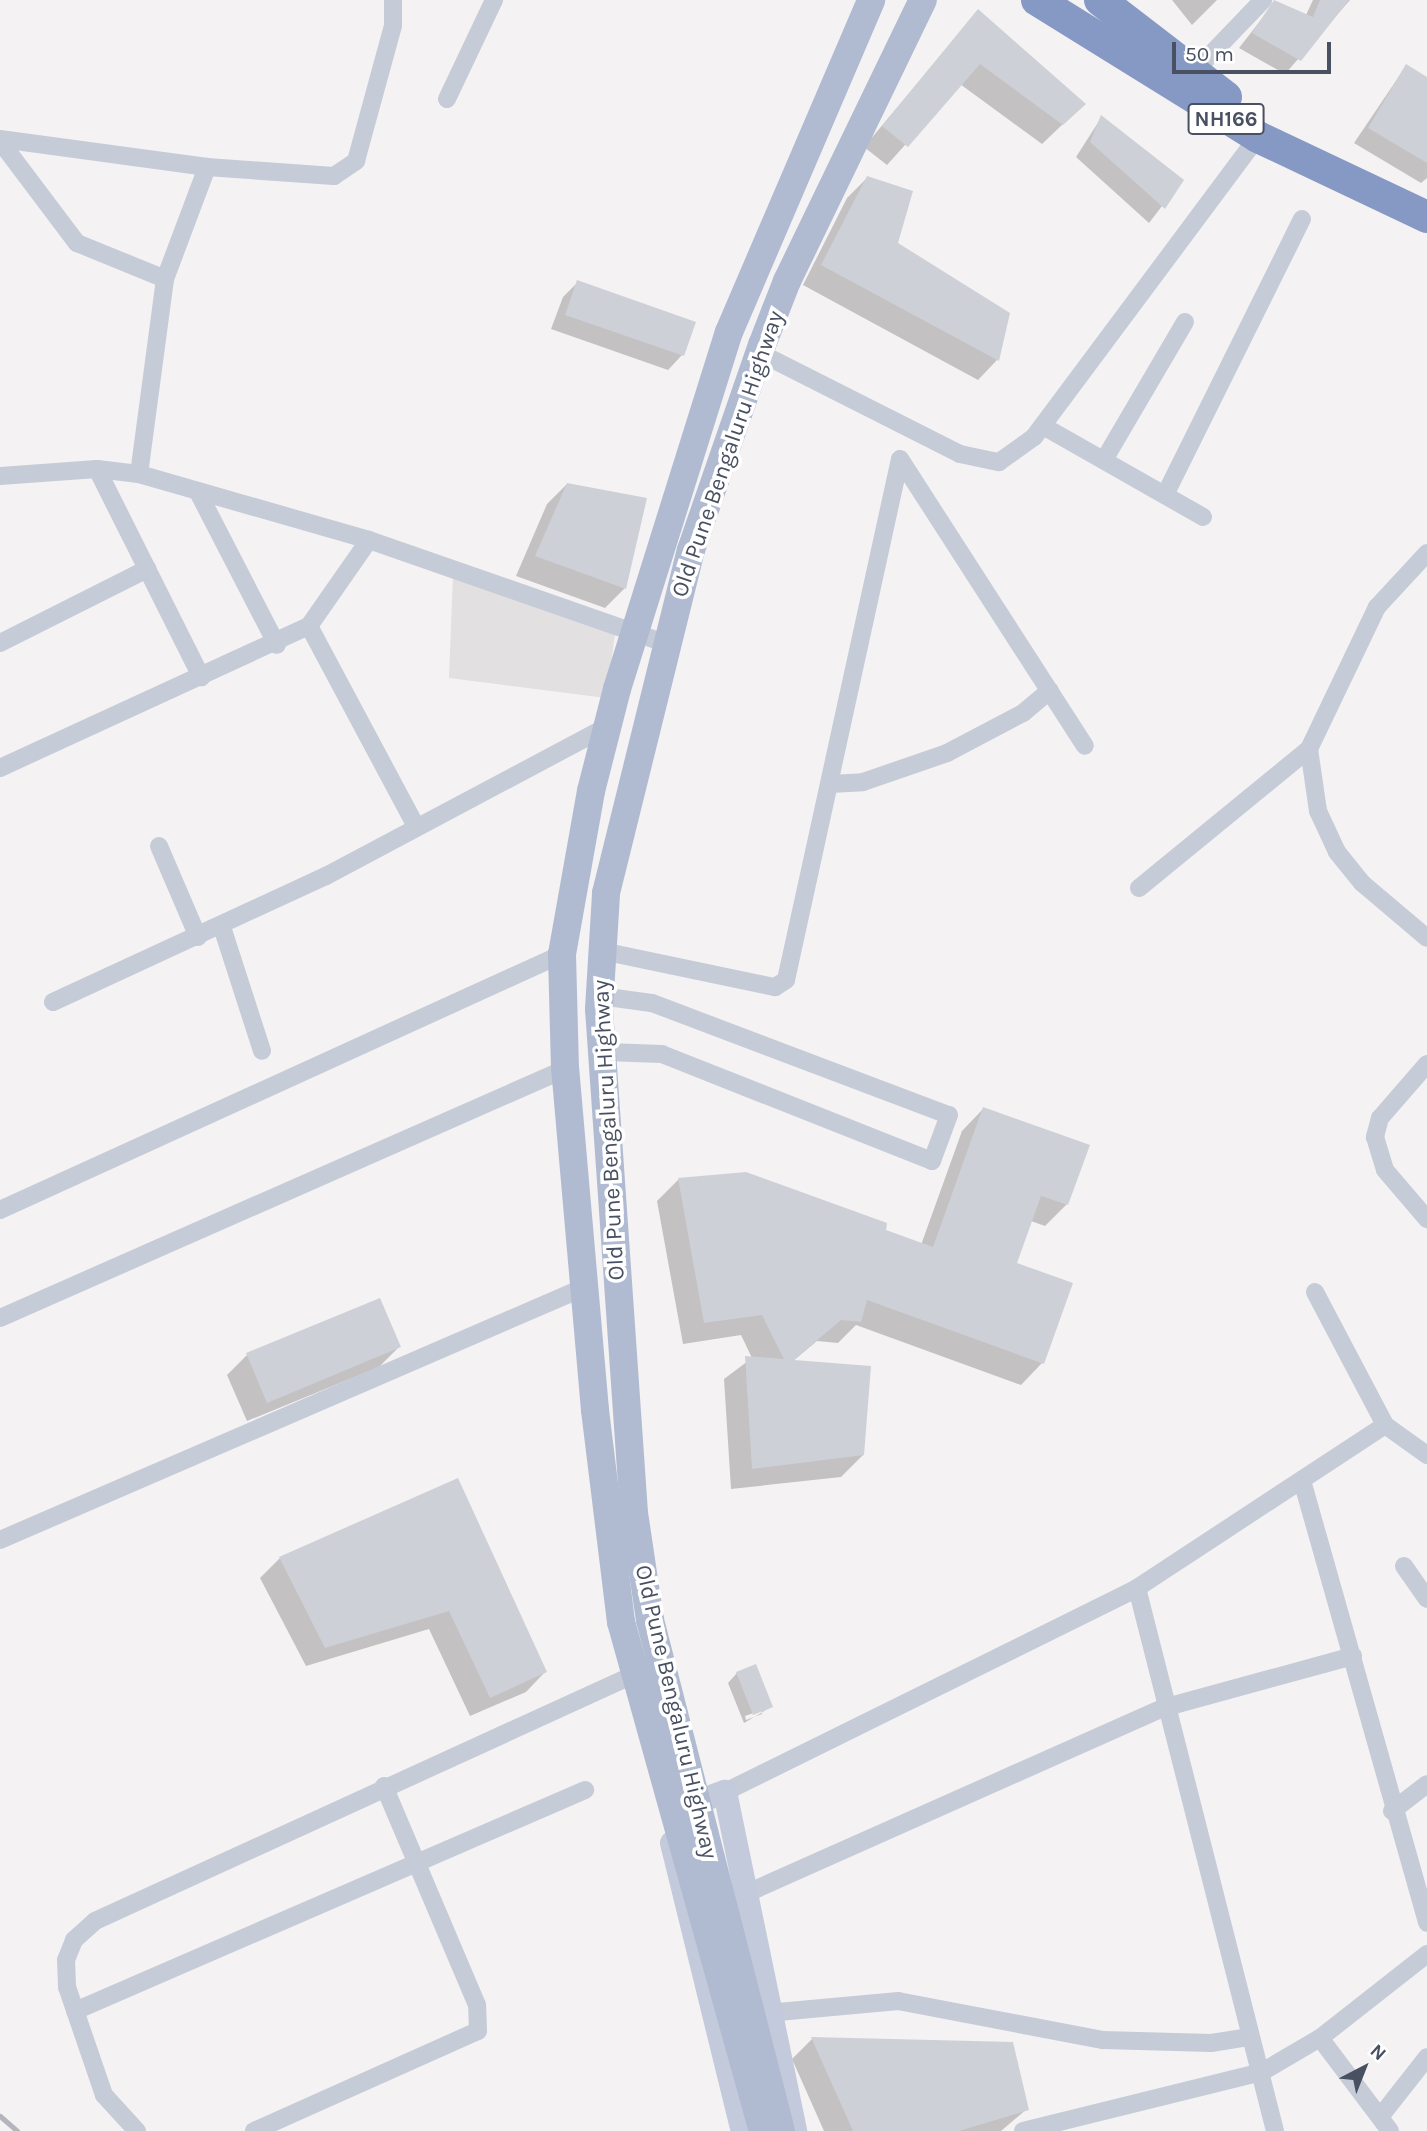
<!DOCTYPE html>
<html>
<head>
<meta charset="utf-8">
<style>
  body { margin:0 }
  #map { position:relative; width:1427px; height:2131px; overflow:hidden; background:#f4f2f2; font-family:Karla,sans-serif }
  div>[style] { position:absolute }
  .education>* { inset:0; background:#e2e0e1 }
  .shadow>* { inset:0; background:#0003 }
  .building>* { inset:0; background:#ced0d8 }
  .street>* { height:18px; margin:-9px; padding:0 9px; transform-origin:9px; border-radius:9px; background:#c5cbd7 }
  .secondary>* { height:24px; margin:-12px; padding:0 12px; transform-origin:12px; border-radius:12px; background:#c3cadc }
  .primary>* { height:28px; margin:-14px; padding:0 14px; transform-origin:14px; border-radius:14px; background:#b0bbd2 }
  .highway>* { height:32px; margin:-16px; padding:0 16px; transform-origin:16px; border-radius:16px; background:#8698c4 }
  .rail>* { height:5px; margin:-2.5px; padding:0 2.5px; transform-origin:2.5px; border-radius:2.5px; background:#b4b5bd }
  span { translate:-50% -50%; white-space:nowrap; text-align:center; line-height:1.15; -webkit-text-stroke:7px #fff; paint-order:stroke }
  .shield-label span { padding:2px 5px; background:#fff; border:2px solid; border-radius:5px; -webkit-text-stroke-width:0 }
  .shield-label { font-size:21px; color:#485062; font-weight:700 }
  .street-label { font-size:23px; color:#485062 }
  .north { position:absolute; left:1329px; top:2033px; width:70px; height:70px; -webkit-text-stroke:5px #fff; paint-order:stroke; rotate:42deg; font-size:19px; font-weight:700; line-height:28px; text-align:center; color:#485062 }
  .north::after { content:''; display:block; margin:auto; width:24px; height:32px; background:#485062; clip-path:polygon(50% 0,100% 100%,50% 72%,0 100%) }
  .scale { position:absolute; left:1172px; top:42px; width:159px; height:32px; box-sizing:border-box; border:4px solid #485062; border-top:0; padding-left:9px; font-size:21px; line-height:24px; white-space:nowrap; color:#485062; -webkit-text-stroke:5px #fff; paint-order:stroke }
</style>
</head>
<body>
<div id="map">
  <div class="education">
    <div style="clip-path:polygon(453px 576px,615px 634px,606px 698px,449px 678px)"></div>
  </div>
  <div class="shadow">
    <div style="clip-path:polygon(1172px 0,1217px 0,1192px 25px)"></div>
    <div style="clip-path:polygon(1350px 0,1285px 74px,1239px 48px,1275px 2px,1306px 15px,1313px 0)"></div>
    <div style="clip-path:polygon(978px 11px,1084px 104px,1042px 144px,960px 84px,887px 165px,864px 147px)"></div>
    <div style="clip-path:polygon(1406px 66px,1427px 79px,1427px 178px,1421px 183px,1354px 143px)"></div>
    <div style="clip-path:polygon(1101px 118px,1182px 180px,1149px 223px,1076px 157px)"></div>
    <div style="clip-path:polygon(867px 178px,896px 244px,1008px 313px,997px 360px,978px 380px,803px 285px,847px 198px)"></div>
    <div style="clip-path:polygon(578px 282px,682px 355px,668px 370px,551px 329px,563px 297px)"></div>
    <div style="clip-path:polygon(567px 484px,644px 499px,624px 589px,605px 608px,516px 576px,547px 504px)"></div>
    <div style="clip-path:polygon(983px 1109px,1087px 1146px,1066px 1205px,1045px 1226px,1031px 1221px,1015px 1264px,1042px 1363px,1021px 1385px,856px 1325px,838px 1343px,817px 1341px,793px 1361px,863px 1455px,841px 1477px,731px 1489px,724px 1379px,752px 1358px,741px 1335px,683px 1344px,657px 1201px,678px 1180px,921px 1245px,962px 1131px)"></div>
    <div style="clip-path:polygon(399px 1347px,379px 1367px,247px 1421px,227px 1375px,247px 1355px)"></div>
    <div style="clip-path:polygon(457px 1480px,545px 1672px,526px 1692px,470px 1716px,429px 1629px,306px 1666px,260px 1578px,280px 1558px)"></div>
    <div style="clip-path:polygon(evenodd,737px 1673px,771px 1707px,744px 1723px,728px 1683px,737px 1673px,762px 1710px,762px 1714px,746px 1720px,745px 1716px,762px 1710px)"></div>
    <div style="clip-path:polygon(812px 2039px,1011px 2044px,1027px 2109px,1001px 2131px,824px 2131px,792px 2059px)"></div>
  </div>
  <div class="building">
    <div style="clip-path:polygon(1274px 0,1313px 17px,1320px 0,1349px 0,1301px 61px,1252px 33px)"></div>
    <div style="clip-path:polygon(978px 9px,1086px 104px,1063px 125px,980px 64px,908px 147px,882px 126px)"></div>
    <div style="clip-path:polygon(1406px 64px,1427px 77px,1427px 163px,1368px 128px)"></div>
    <div style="clip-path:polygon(1101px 115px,1184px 180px,1165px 209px,1090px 142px)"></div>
    <div style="clip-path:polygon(867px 176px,913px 191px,898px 243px,1010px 313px,999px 361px,821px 265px)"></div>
    <div style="clip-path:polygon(577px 280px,696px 322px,684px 356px,565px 315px)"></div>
    <div style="clip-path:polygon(567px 483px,647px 498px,626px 589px,535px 556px)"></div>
    <div style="clip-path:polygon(983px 1107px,1090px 1145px,1068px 1205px,1041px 1196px,1017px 1263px,1073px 1283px,1044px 1364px,867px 1300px,861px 1322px,841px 1320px,794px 1360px,871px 1366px,864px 1455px,752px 1469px,745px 1356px,784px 1359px,762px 1315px,704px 1323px,678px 1178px,746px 1172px,887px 1223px,886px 1230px,933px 1247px)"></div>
    <div style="clip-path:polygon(380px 1298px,401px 1347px,267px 1403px,246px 1353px)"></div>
    <div style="clip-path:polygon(458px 1478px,547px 1672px,490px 1698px,449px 1611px,325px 1648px,279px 1557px)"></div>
    <div style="clip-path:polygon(756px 1664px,773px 1707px,753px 1715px,736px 1672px)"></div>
    <div style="clip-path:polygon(811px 2037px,1013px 2042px,1029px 2110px,959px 2131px,853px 2131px)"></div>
  </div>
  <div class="street">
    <div style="left:1192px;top:74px;width:103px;rotate:-46.2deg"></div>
    <div style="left:447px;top:99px;width:110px;rotate:-64.6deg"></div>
    <div style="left:0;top:139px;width:209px;rotate:7.7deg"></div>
    <div style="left:207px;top:167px;width:127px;rotate:4.1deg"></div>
    <div style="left:334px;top:176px;width:27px;rotate:-34deg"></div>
    <div style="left:356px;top:161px;width:140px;rotate:-74.7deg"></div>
    <div style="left:393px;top:26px;width:26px;rotate:-90deg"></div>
    <div style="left:0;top:141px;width:128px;rotate:53deg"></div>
    <div style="left:77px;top:243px;width:95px;rotate:22.2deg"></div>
    <div style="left:165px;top:279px;width:120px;rotate:-69.4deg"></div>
    <div style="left:760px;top:353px;width:224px;rotate:26.8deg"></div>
    <div style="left:960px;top:454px;width:40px;rotate:12deg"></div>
    <div style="left:999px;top:462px;width:43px;rotate:-35.5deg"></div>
    <div style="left:1034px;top:437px;width:374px;rotate:-53.3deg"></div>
    <div style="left:1043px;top:426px;width:184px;rotate:29.6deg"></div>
    <div style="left:900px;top:459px;width:341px;rotate:57.2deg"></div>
    <div style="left:1104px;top:460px;width:160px;rotate:-59.6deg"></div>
    <div style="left:97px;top:469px;width:233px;rotate:63.4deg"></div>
    <div style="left:139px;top:474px;width:197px;rotate:-82.4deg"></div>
    <div style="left:0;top:476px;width:97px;rotate:-4.1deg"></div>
    <div style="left:97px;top:469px;width:42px;rotate:6.8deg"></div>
    <div style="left:139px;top:474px;width:239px;rotate:16deg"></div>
    <div style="left:369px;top:540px;width:316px;rotate:19.2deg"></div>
    <div style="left:198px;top:492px;width:172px;rotate:62.7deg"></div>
    <div style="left:1165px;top:495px;width:308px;rotate:-63.6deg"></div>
    <div style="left:1427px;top:553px;width:74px;rotate:132.8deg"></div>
    <div style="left:1377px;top:607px;width:157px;rotate:115.6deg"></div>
    <div style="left:1309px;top:749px;width:63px;rotate:81.7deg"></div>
    <div style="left:1318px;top:811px;width:45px;rotate:65.1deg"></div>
    <div style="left:1337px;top:852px;width:40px;rotate:51deg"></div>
    <div style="left:1362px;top:883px;width:85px;rotate:40.2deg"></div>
    <div style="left:309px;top:626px;width:227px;rotate:61.9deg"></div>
    <div style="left:0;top:643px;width:165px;rotate:-26.7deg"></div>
    <div style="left:0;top:768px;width:340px;rotate:-24.7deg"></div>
    <div style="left:309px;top:626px;width:105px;rotate:-55.1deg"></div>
    <div style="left:830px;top:784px;width:33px;rotate:-3deg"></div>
    <div style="left:863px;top:782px;width:89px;rotate:-19deg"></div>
    <div style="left:947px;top:753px;width:86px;rotate:-27.8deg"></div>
    <div style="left:1023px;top:713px;width:35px;rotate:-40deg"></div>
    <div style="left:159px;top:846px;width:99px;rotate:66.8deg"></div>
    <div style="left:1139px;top:888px;width:220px;rotate:-39.3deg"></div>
    <div style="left:222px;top:927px;width:130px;rotate:72.1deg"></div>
    <div style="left:602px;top:951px;width:177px;rotate:11.8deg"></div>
    <div style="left:775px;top:987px;width:13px;rotate:-32deg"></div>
    <div style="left:786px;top:980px;width:533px;rotate:-77.66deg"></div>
    <div style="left:600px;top:996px;width:52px;rotate:7.7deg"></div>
    <div style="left:652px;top:1003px;width:317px;rotate:20.7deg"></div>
    <div style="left:949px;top:1115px;width:49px;rotate:110.3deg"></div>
    <div style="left:932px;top:1161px;width:290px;rotate:-158.4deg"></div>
    <div style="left:662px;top:1054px;width:56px;rotate:-178deg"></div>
    <div style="left:53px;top:1002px;width:301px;rotate:-24.8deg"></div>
    <div style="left:326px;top:876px;width:319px;rotate:-28deg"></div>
    <div style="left:1427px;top:1064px;width:72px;rotate:131deg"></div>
    <div style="left:1380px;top:1118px;width:20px;rotate:105deg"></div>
    <div style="left:1375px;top:1137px;width:34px;rotate:73deg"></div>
    <div style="left:1385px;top:1170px;width:65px;rotate:49.4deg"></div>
    <div style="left:0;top:1210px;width:618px;rotate:-24.49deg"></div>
    <div style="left:1315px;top:1292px;width:150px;rotate:62.2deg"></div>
    <div style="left:0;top:1318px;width:617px;rotate:-23.78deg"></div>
    <div style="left:1303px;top:1484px;width:456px;rotate:74.2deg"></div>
    <div style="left:0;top:1540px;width:637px;rotate:-23.39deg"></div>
    <div style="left:1404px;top:1566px;width:40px;rotate:55.1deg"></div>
    <div style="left:1137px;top:1588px;width:560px;rotate:75.74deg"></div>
    <div style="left:725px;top:1792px;width:460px;rotate:-26.3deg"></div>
    <div style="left:1137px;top:1588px;width:297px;rotate:-33.3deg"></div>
    <div style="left:1385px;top:1425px;width:52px;rotate:35.5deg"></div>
    <div style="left:1392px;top:1811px;width:44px;rotate:-37.6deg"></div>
    <div style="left:745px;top:1894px;width:458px;rotate:-24deg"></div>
    <div style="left:1163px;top:1708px;width:197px;rotate:-15.3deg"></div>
    <div style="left:75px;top:2011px;width:556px;rotate:-23.43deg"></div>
    <div style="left:767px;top:2013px;width:132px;rotate:-5.2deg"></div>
    <div style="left:898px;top:2001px;width:209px;rotate:10.8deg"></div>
    <div style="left:1103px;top:2040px;width:108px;rotate:1.6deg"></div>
    <div style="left:1211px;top:2043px;width:39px;rotate:-9deg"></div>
    <div style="left:1320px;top:2038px;width:116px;rotate:53deg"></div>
    <div style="left:1380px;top:2117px;width:76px;rotate:-51.9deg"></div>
    <div style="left:137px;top:2131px;width:49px;rotate:-132.5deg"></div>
    <div style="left:104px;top:2095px;width:114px;rotate:-108.9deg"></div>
    <div style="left:67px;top:1987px;width:27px;rotate:-92deg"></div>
    <div style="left:66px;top:1960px;width:22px;rotate:-68deg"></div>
    <div style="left:74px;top:1940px;width:28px;rotate:-42deg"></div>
    <div style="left:95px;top:1921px;width:604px;rotate:-24.57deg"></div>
    <div style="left:254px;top:2131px;width:245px;rotate:-24.1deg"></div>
    <div style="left:478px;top:2031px;width:26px;rotate:-92deg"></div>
    <div style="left:477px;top:2005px;width:238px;rotate:-113deg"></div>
    <div style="left:1023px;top:2131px;width:246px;rotate:-13.9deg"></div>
    <div style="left:1262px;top:2072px;width:67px;rotate:-30.4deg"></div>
    <div style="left:1320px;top:2038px;width:136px;rotate:-38.1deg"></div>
  </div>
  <div class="secondary">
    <div style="left:694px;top:1803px;width:33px;rotate:-20deg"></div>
    <div style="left:725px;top:1792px;width:346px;rotate:78.3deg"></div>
    <div style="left:672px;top:1843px;width:297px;rotate:76.2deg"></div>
  </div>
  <div class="primary">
    <div style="left:762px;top:2128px;width:525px;rotate:-105.57deg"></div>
    <div style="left:621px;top:1622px;width:214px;rotate:-97deg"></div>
    <div style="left:595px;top:1410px;width:342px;rotate:-95deg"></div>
    <div style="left:565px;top:1069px;width:115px;rotate:-91.5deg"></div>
    <div style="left:562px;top:954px;width:166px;rotate:-79.9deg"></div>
    <div style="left:591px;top:791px;width:105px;rotate:-75.7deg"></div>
    <div style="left:617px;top:689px;width:374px;rotate:-72.6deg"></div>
    <div style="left:729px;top:332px;width:361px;rotate:-66.8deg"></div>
    <div style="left:781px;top:2131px;width:528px;rotate:-104.38deg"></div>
    <div style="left:650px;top:1620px;width:108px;rotate:-98.5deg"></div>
    <div style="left:634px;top:1513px;width:505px;rotate:-93.97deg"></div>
    <div style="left:599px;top:1009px;width:116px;rotate:-86.5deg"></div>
    <div style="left:606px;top:893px;width:353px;rotate:-76.1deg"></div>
    <div style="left:691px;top:550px;width:217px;rotate:-70.9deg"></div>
    <div style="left:762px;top:345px;width:69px;rotate:-68.7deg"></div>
    <div style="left:787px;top:281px;width:312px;rotate:-64.2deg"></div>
  </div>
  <div class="highway">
    <div style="left:1037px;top:0;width:260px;rotate:31.8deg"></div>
    <div style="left:1258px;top:137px;width:187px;rotate:25.3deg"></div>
    <div style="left:1100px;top:0;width:159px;rotate:37.6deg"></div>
  </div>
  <div class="rail">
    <div style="left:0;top:2116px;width:23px;rotate:41deg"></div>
  </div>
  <div class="shield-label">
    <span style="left:1226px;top:119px">NH166</span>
  </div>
  <div class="street-label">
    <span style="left:728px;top:454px;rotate:-71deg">Old Pune Bengaluru Highway</span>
    <span style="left:609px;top:1130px;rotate:-93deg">Old Pune Bengaluru Highway</span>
    <span style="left:676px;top:1712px;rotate:77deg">Old Pune Bengaluru Highway</span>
  </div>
  <div class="north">N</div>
  <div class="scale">50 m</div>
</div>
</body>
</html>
